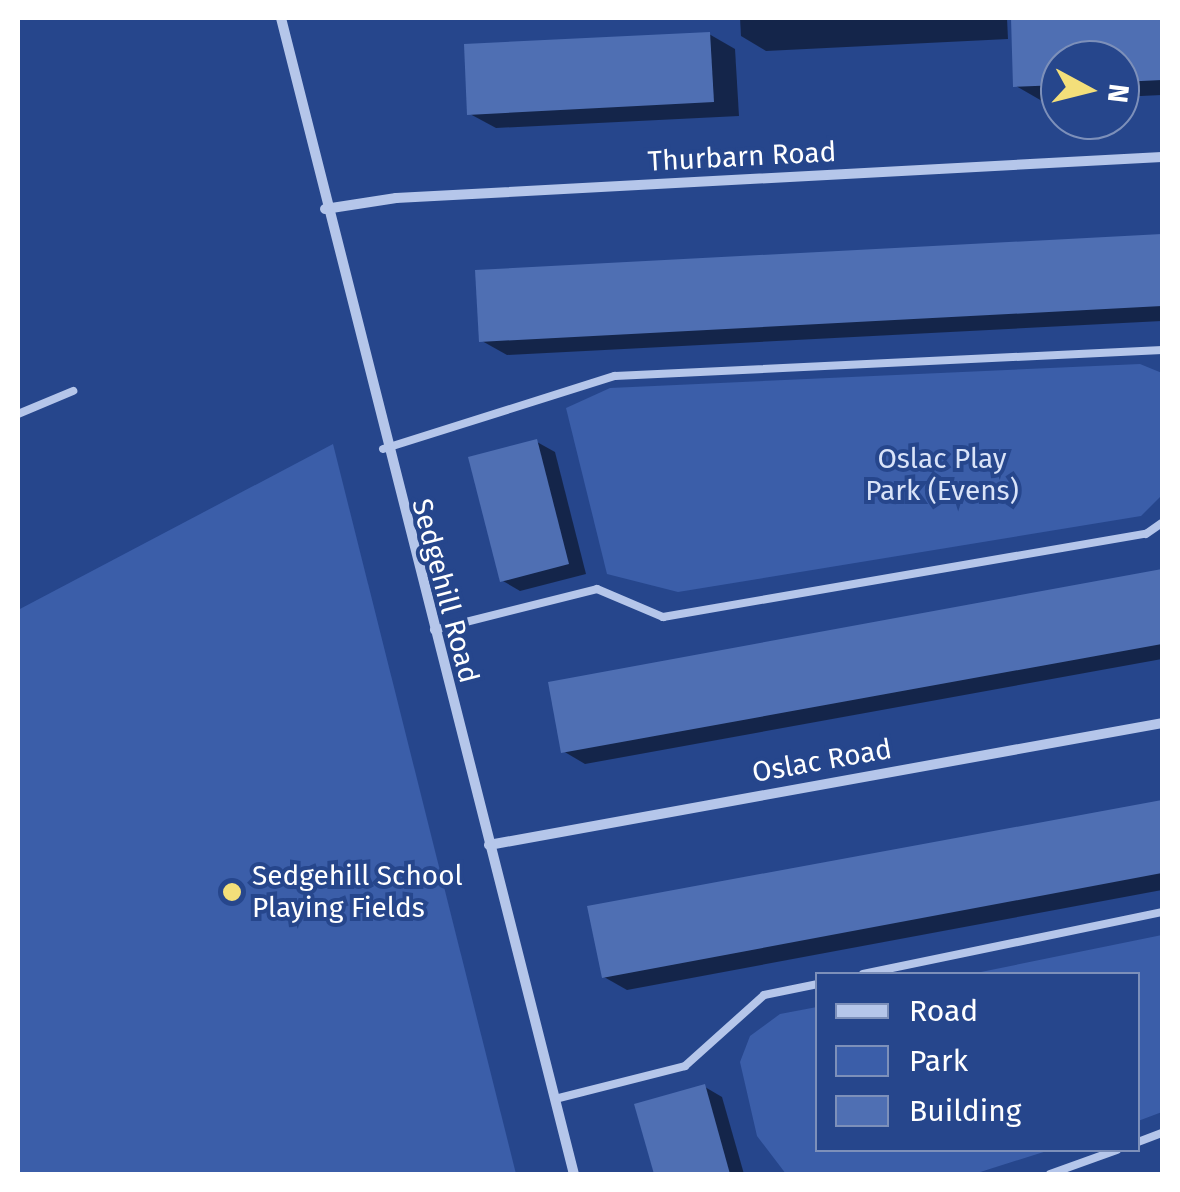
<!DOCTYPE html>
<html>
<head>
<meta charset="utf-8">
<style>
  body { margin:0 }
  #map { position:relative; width:1180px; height:1192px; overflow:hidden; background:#26468c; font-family:"Fira Sans",sans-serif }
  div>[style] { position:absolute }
  .green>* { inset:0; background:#3b5ea9 }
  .shadow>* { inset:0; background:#0007 }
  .building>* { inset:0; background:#4f6fb3 }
  .lane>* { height:8px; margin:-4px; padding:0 4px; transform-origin:4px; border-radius:4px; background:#b5c6ea }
  .street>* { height:10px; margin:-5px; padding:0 5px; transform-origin:5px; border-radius:5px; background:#b5c6ea }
  .dots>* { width:28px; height:28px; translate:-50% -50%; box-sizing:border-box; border:5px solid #26468c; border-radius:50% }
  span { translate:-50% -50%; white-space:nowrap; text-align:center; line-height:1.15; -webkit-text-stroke:8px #26468c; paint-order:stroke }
  .street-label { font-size:28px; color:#fff }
  .park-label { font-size:28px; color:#d9e3f8 }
  .poi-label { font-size:28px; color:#fff }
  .left { translate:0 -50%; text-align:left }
  .frame { position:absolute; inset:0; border:20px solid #fff; pointer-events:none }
  .legend { position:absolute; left:815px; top:972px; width:325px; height:180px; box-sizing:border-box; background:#26468c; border:2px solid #7d90ba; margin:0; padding:12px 18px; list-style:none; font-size:30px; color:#fff }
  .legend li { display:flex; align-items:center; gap:20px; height:50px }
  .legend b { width:50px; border:2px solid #7d90ba }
  .north { position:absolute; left:1040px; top:40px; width:100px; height:100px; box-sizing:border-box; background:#26468c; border:2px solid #7d90ba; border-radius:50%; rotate:97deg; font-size:28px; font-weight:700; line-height:40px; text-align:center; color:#fff }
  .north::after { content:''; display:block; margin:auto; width:35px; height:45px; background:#f3df7a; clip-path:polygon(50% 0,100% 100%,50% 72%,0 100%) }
</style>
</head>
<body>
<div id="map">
  <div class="green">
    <div style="clip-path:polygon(1140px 364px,1162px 373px,1162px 495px,1141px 516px,678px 592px,607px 574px,566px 408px,610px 388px)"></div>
    <div style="clip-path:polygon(333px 444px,516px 1174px,18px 1174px,18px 610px)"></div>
    <div style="clip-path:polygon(1162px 935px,1162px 1112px,1138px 1121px,1138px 974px,971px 974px)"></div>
    <div style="clip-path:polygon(817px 1007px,818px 1150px,1050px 1150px,974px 1174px,786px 1174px,757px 1136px,740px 1062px,750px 1036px,780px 1014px)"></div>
  </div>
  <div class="shadow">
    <div style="clip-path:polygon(740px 18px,1007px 18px,1008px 39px,766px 51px,741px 36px)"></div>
    <div style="clip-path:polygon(1013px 18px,1162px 18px,1162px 95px,1120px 97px,1120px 60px,1060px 60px,1060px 100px,1042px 101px,1016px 86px)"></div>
    <div style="clip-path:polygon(709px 34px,735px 49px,739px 116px,496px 128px,470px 114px)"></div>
    <div style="clip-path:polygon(1162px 236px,1162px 321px,507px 355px,482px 341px,478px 273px)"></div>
    <div style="clip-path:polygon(537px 442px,555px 452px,586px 574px,520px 591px,503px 581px)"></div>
    <div style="clip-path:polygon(1162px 571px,1162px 659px,585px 764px,563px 751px,551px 684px)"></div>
    <div style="clip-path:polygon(1162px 804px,1162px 890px,627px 990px,604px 977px,590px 908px)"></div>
    <div style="clip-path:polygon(705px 1087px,722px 1097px,744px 1174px,656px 1174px,637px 1106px)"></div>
  </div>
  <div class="building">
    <div style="clip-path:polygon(1011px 18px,1162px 18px,1162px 80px,1120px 82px,1120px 60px,1060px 60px,1060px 85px,1013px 87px)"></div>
    <div style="clip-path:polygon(710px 32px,714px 102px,467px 115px,464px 44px)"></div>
    <div style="clip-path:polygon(1162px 234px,1162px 306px,479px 342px,475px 270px)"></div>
    <div style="clip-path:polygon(537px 439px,569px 564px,500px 582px,468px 457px)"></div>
    <div style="clip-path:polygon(1162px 569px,1162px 644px,561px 753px,548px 682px)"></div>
    <div style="clip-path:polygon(1162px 800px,1162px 873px,602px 978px,587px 906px)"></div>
    <div style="clip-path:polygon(705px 1084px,730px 1174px,654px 1174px,634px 1104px)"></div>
  </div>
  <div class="lane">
    <div style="left:18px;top:414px;width:60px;rotate:-22.7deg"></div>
    <div style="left:383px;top:449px;width:243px;rotate:-17.5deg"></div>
    <div style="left:615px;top:376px;width:548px;rotate:-2.72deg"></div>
    <div style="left:434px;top:630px;width:168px;rotate:-14.1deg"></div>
    <div style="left:597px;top:589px;width:72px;rotate:23deg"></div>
    <div style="left:663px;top:617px;width:490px;rotate:-9.8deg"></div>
    <div style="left:1146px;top:534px;width:19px;rotate:-35deg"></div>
    <div style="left:863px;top:974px;width:305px;rotate:-11.7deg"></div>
    <div style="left:555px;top:1099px;width:134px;rotate:-14.2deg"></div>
    <div style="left:685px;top:1066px;width:106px;rotate:-41.9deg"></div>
    <div style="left:764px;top:995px;width:55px;rotate:-11.5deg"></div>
    <div style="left:1138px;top:1142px;width:26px;rotate:-21deg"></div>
    <div style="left:1050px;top:1174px;width:71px;rotate:-19.7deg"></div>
  </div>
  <div class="street">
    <div style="left:281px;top:18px;width:1193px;rotate:75.78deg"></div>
    <div style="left:325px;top:209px;width:72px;rotate:-8.8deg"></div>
    <div style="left:396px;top:198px;width:767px;rotate:-3.06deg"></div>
    <div style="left:489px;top:845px;width:684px;rotate:-10.27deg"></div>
  </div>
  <div class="dots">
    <div style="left:232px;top:892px;background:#f3df7a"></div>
  </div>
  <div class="street-label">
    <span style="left:742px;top:157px;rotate:-3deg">Thurbarn Road</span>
    <span style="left:445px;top:591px;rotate:75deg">Sedgehill Road</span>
    <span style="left:822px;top:761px;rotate:-10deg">Oslac Road</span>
  </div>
  <div class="park-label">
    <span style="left:942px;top:475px">Oslac Play<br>Park (Evens)</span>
  </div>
  <div class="poi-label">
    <span class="left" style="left:252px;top:892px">Sedgehill School<br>Playing Fields</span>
  </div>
  <div class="frame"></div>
  <ul class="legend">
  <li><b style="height:12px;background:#b5c6ea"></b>Road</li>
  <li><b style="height:28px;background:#3b5ea9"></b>Park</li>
  <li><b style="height:28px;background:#4f6fb3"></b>Building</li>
  </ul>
  <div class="north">N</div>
</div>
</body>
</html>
